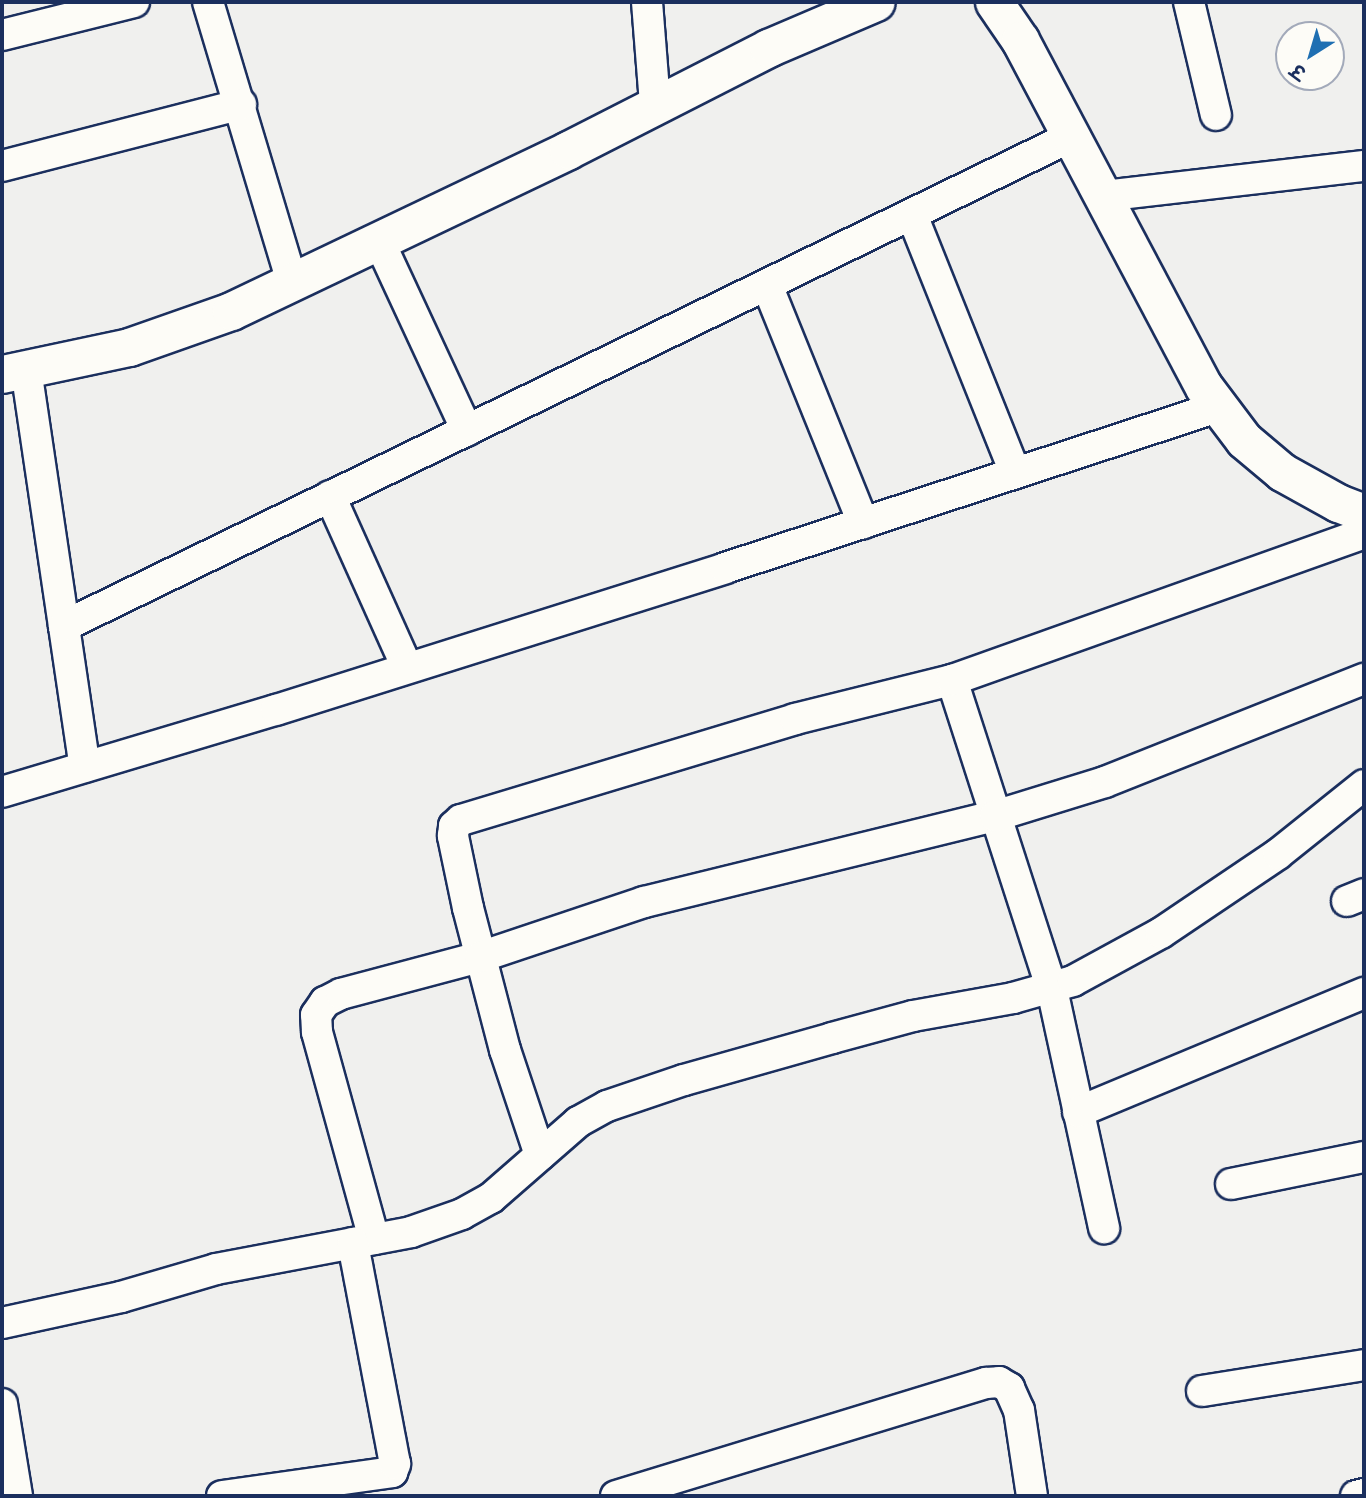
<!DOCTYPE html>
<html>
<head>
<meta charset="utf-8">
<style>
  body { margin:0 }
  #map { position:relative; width:1366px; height:1498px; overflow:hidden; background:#f0f0ee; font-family:"Comic Neue","Playpen Sans Deva",sans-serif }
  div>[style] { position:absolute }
  .roads { filter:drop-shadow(2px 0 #1b2f5e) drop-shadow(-2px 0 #1b2f5e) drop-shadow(0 2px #1b2f5e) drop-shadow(0 -2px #1b2f5e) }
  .minor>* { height:30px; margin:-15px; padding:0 15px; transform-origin:15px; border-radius:15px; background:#fdfcf7 }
  .tertiary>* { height:37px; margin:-18.5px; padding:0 18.5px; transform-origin:18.5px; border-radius:18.5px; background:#fdfcf7 }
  span { translate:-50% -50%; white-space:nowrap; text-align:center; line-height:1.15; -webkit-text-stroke:5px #fdfcf7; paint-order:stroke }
  .frame { position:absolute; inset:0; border:4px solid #1b2f5e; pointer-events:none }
  .north { position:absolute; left:1275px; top:21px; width:70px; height:70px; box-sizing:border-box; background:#fdfcf7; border:2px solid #a3aaba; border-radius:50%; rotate:217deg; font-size:19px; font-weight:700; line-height:28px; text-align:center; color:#1b2f5e }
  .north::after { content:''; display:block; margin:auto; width:24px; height:32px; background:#1f6fb2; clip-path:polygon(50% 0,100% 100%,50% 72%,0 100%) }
</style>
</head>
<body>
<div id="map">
  <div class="roads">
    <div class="minor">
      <div style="left:208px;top:2px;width:292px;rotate:73.3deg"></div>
      <div style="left:647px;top:2px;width:102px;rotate:85.5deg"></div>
      <div style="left:1189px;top:2px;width:116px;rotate:76.6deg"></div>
      <div style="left:2px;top:35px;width:136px;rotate:-14deg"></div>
      <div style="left:2px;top:166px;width:247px;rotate:-14.5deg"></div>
      <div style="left:1104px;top:196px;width:262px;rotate:-6.6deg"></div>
      <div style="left:912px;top:215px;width:278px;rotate:68.2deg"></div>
      <div style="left:379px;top:241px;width:209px;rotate:65.1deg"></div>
      <div style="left:767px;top:285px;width:257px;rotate:68deg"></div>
      <div style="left:26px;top:369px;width:402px;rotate:81.6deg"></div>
      <div style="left:330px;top:496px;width:188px;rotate:65.8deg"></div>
      <div style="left:64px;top:626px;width:1121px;rotate:-25.92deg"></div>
      <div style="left:952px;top:680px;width:325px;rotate:72.1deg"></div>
      <div style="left:1052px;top:989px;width:245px;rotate:77.7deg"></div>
      <div style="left:2px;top:792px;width:286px;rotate:-16.7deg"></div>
      <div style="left:276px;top:710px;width:471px;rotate:-17.5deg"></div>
      <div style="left:725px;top:568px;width:519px;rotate:-18.09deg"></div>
      <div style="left:1347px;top:901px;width:18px;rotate:-22deg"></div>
      <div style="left:1078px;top:1112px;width:310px;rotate:-22.6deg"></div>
      <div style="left:540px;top:1155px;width:111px;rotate:-108.4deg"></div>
      <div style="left:505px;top:1050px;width:147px;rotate:-104.6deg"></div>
      <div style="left:468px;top:908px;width:74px;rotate:-101.8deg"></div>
      <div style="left:453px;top:836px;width:10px;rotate:-84deg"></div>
      <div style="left:454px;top:826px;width:9px;rotate:-41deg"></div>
      <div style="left:461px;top:820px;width:349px;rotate:-16.8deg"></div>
      <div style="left:795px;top:719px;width:162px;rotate:-14deg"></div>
      <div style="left:952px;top:680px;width:437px;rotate:-19.6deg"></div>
      <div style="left:1231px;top:1184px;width:136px;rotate:-11.5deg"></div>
      <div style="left:374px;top:1239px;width:215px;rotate:-105.4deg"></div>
      <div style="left:317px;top:1032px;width:17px;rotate:-93deg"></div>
      <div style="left:316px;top:1015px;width:16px;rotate:-55deg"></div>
      <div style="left:325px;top:1002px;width:18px;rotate:-27deg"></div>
      <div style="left:341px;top:994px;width:144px;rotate:-14.9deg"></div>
      <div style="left:480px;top:957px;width:173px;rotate:-18.5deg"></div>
      <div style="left:644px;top:902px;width:361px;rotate:-13.8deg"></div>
      <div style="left:995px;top:816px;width:115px;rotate:-17.2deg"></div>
      <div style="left:1105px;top:782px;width:279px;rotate:-21.7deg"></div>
      <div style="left:2px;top:1323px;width:122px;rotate:-12.3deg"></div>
      <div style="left:121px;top:1297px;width:99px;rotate:-16.4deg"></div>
      <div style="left:216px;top:1269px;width:198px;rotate:-10.7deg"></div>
      <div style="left:411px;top:1232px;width:54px;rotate:-19.4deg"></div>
      <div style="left:462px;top:1214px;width:33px;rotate:-29deg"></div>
      <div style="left:491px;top:1198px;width:116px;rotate:-41.1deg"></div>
      <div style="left:578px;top:1122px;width:33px;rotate:-29deg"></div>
      <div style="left:607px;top:1106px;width:81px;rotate:-18.7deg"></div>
      <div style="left:684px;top:1080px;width:154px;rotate:-15.8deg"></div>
      <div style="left:832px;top:1038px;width:84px;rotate:-15.2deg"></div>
      <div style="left:913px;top:1016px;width:102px;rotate:-10.2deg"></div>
      <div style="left:1013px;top:998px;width:62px;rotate:-15.8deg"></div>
      <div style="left:1073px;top:981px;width:100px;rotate:-28.6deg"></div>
      <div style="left:1161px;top:933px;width:141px;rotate:-34deg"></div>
      <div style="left:1278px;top:854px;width:110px;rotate:-38.7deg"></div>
      <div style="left:1202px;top:1391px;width:164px;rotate:-9.1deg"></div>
      <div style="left:2px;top:1404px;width:93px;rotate:80.7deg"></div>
      <div style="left:222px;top:1496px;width:172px;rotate:-8deg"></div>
      <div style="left:392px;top:1472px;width:9px;rotate:-69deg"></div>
      <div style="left:395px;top:1464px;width:225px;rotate:-100.8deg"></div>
      <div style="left:616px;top:1496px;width:387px;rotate:-17deg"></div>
      <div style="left:986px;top:1383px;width:13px;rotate:-4deg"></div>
      <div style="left:999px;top:1382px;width:12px;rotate:31deg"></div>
      <div style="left:1009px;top:1388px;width:24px;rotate:66deg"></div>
      <div style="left:1019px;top:1410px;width:87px;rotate:81.4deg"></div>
      <div style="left:1356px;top:1496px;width:8px;rotate:-14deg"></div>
    </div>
    <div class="tertiary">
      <div style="left:994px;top:2px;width:46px;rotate:55.6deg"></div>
      <div style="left:1020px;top:40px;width:393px;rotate:62.1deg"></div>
      <div style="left:1204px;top:387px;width:66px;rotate:53deg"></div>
      <div style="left:1244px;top:440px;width:50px;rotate:40.1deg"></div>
      <div style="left:1282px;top:472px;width:64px;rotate:29deg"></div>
      <div style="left:1338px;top:503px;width:28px;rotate:21deg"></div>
      <div style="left:2px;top:374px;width:130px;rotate:-12deg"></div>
      <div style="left:129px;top:347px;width:108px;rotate:-19.4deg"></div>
      <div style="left:231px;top:311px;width:373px;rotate:-25.5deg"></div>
      <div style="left:568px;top:150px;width:225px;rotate:-27deg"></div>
      <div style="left:768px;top:48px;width:117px;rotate:-23.1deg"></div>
    </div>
  </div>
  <div class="frame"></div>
  <div class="north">उ</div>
</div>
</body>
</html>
